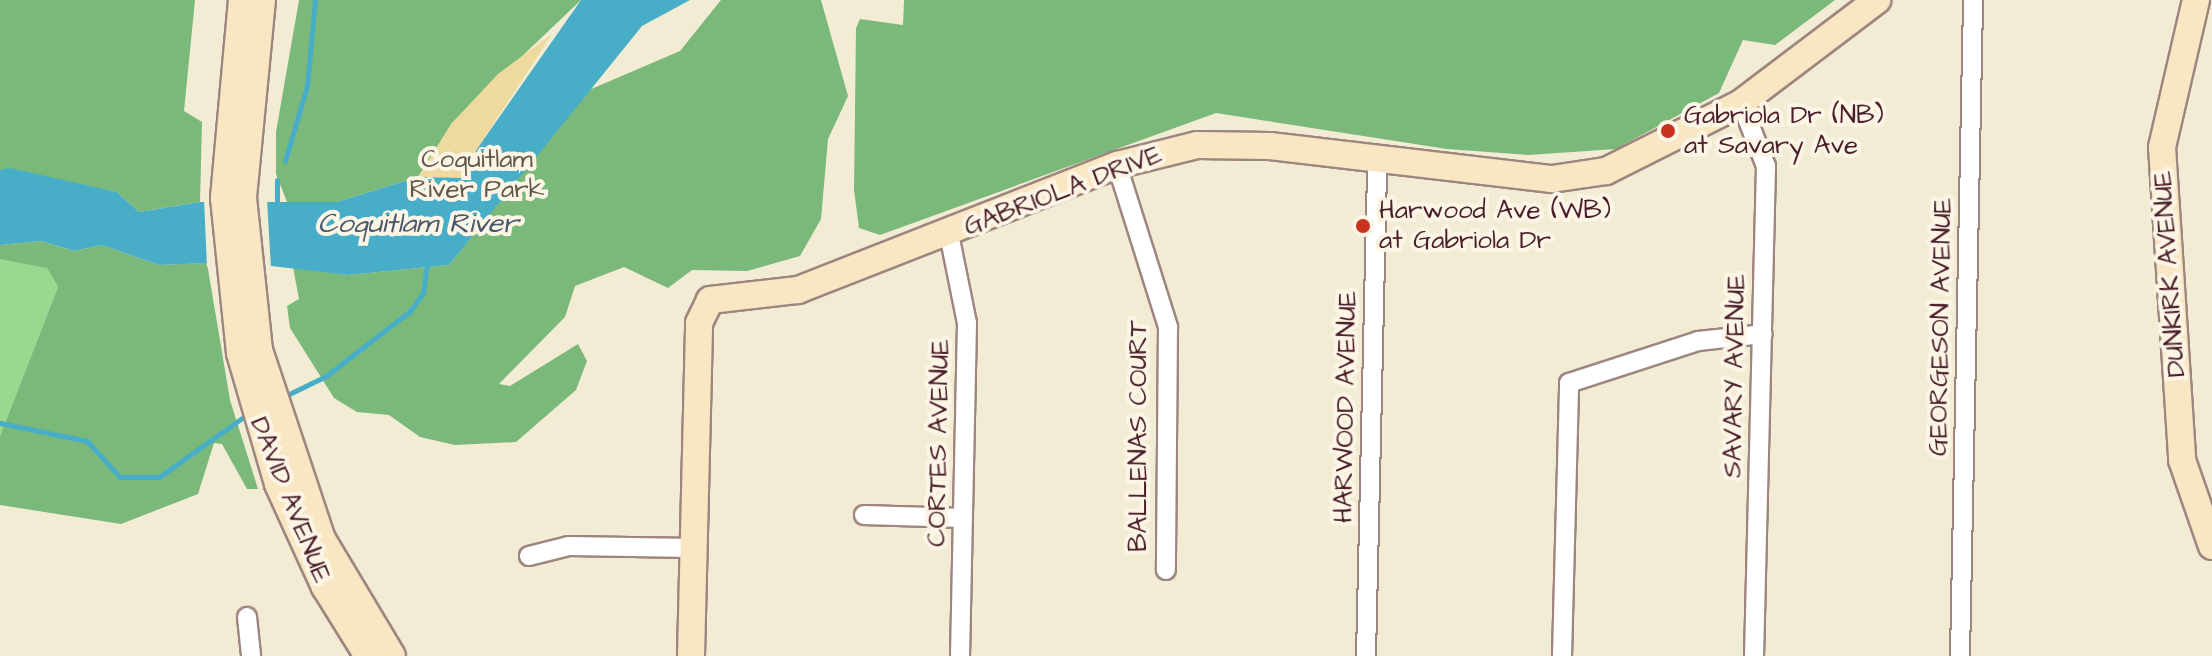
<!DOCTYPE html>
<html>
<head>
<meta charset="utf-8">
<style>
  body { margin:0 }
  #map { position:relative; width:2212px; height:656px; overflow:hidden; background:#f3ecd4; font-family:"Architects Daughter",sans-serif }
  div>[style] { position:absolute }
  .green>* { inset:0; background:#98d990 }
  .forest>* { inset:0; background:#7ab97a }
  .sand>* { inset:0; background:#eeda9e }
  .water>* { inset:0; background:#48aec8 }
  .pier>* { inset:0; background:#f3ecd4 }
  .stream>* { height:5px; margin:-2.5px; padding:0 2.5px; transform-origin:2.5px; border-radius:2.5px; background:#48aec8 }
  .roads { filter:drop-shadow(2px 0 #9e8680) drop-shadow(-2px 0 #9e8680) drop-shadow(0 2px #9e8680) drop-shadow(0 -2px #9e8680) }
  .street>* { height:18px; margin:-9px; padding:0 9px; transform-origin:9px; border-radius:9px; background:#fff }
  .secondary>* { height:26px; margin:-13px; padding:0 13px; transform-origin:13px; border-radius:13px; background:#f9e7c3 }
  .dots>* { width:22px; height:22px; translate:-50% -50%; box-sizing:border-box; border:4px solid #fcf5e5; border-radius:50% }
  span { translate:-50% -50%; white-space:nowrap; text-align:center; line-height:1.15; -webkit-text-stroke:8px #fcf5e5; paint-order:stroke }
  .poi-label { font-size:26px; color:#4a1f2b }
  .left { translate:0 -50%; text-align:left }
  .park-label { font-size:26px; color:#615749 }
  .street-label { font-size:26px; color:#4a1f2b }
  .water-label { font-size:28px; color:#49586a; font-style:italic }
</style>
</head>
<body>
<div id="map">
  <div class="green">
    <div style="clip-path:polygon(20px 258px,47px 268px,58px 287px,0 436px,0 259px)"></div>
  </div>
  <div class="forest">
    <div style="clip-path:polygon(0 0,195px 0,184px 111px,202px 122px,200px 202px,139px 212px,117px 192px,0 170px)"></div>
    <div style="clip-path:polygon(299px 0,581px 0,452px 123px,418px 177px,337px 202px,287px 202px,276px 174px,276px 132px)"></div>
    <div style="clip-path:polygon(721px 0,821px 0,848px 96px,828px 139px,821px 219px,800px 256px,747px 271px,692px 270px,668px 288px,624px 267px,575px 286px,565px 317px,499px 384px,510px 386px,578px 344px,587px 361px,576px 390px,516px 442px,455px 445px,420px 437px,389px 415px,357px 412px,334px 398px,290px 328px,287px 306px,299px 299px,293px 267px,348px 275px,449px 265px,589px 90px,680px 51px)"></div>
    <div style="clip-path:polygon(904px 0,1835px 0,1775px 45px,1743px 40px,1719px 93px,1616px 149px,1529px 155px,1447px 149px,1216px 113px,880px 235px,859px 228px,854px 190px,856px 28px,860px 19px,903px 25px)"></div>
    <div style="clip-path:polygon(41px 241px,74px 251px,102px 245px,159px 265px,207px 263px,230px 400px,258px 489px,247px 489px,222px 444px,214px 443px,198px 494px,121px 524px,0 505px,0 436px,58px 287px,47px 268px,0 259px,0 245px)"></div>
  </div>
  <div class="sand">
    <div style="clip-path:polygon(552px 34px,477px 149px,474px 171px,466px 178px,418px 177px,452px 123px,498px 74px)"></div>
  </div>
  <div class="water">
    <div style="clip-path:polygon(581px 0,690px 0,642px 26px,449px 265px,348px 275px,236px 262px,159px 265px,102px 245px,74px 251px,41px 241px,0 245px,0 170px,10px 168px,117px 192px,139px 212px,200px 202px,337px 202px,418px 177px,465px 178px,477px 149px)"></div>
  </div>
  <div class="pier">
    <div style="clip-path:polygon(204px 199px,267px 199px,271px 269px,207px 267px)"></div>
  </div>
  <div class="stream">
    <div style="left:285px;top:161px;width:78px;rotate:-73.7deg"></div>
    <div style="left:307px;top:86px;width:86px;rotate:-84.7deg"></div>
    <div style="left:277px;top:207px;width:27px;rotate:-90deg"></div>
    <div style="left:283px;top:397px;width:48px;rotate:-26deg"></div>
    <div style="left:326px;top:376px;width:106px;rotate:-37.7deg"></div>
    <div style="left:410px;top:311px;width:22px;rotate:-54deg"></div>
    <div style="left:423px;top:293px;width:29px;rotate:-82deg"></div>
    <div style="left:0;top:423px;width:89px;rotate:11.7deg"></div>
    <div style="left:87px;top:441px;width:49px;rotate:47.5deg"></div>
    <div style="left:120px;top:477px;width:39px"></div>
    <div style="left:159px;top:477px;width:110px;rotate:-35.4deg"></div>
  </div>
  <div class="roads">
    <div class="street">
      <div style="left:1741px;top:103px;width:68px;rotate:68.4deg"></div>
      <div style="left:1766px;top:166px;width:490px;rotate:91.4deg"></div>
      <div style="left:1117px;top:165px;width:170px;rotate:72.5deg"></div>
      <div style="left:1168px;top:327px;width:243px;rotate:90.5deg"></div>
      <div style="left:949px;top:234px;width:91px;rotate:78.6deg"></div>
      <div style="left:967px;top:323px;width:333px;rotate:91.2deg"></div>
      <div style="left:864px;top:515px;width:99px;rotate:1.7deg"></div>
      <div style="left:529px;top:556px;width:41px;rotate:-14deg"></div>
      <div style="left:569px;top:546px;width:124px;rotate:0.9deg"></div>
      <div style="left:247px;top:617px;width:39px;rotate:84deg"></div>
      <div style="left:1366px;top:656px;width:496px;rotate:-88.7deg"></div>
      <div style="left:1562px;top:656px;width:273px;rotate:-88.5deg"></div>
      <div style="left:1569px;top:383px;width:136px;rotate:-18deg"></div>
      <div style="left:1698px;top:341px;width:65px;rotate:-6.1deg"></div>
      <div style="left:1960px;top:656px;width:656px;rotate:-88.86deg"></div>
    </div>
    <div class="secondary">
      <div style="left:242px;top:0;width:199px;rotate:95.2deg"></div>
      <div style="left:224px;top:198px;width:156px;rotate:84.1deg"></div>
      <div style="left:240px;top:353px;width:136px;rotate:73.8deg"></div>
      <div style="left:278px;top:484px;width:113px;rotate:65.5deg"></div>
      <div style="left:325px;top:587px;width:81px;rotate:58.1deg"></div>
      <div style="left:262px;top:0;width:199px;rotate:95.5deg"></div>
      <div style="left:243px;top:198px;width:153px;rotate:84deg"></div>
      <div style="left:259px;top:350px;width:199px;rotate:71.6deg"></div>
      <div style="left:322px;top:539px;width:136px;rotate:59.1deg"></div>
      <div style="left:2196px;top:0;width:151px;rotate:103deg"></div>
      <div style="left:2162px;top:147px;width:314px;rotate:86.3deg"></div>
      <div style="left:2182px;top:460px;width:91px;rotate:70.8deg"></div>
      <div style="left:691px;top:656px;width:333px;rotate:-88.6deg"></div>
      <div style="left:699px;top:323px;width:25px;rotate:-64deg"></div>
      <div style="left:710px;top:300px;width:89px;rotate:-6.5deg"></div>
      <div style="left:798px;top:290px;width:343px;rotate:-21.4deg"></div>
      <div style="left:1117px;top:165px;width:82px;rotate:-14deg"></div>
      <div style="left:1197px;top:145px;width:73px;rotate:0.8deg"></div>
      <div style="left:1270px;top:146px;width:284px;rotate:6.7deg"></div>
      <div style="left:1552px;top:179px;width:55px;rotate:-8.4deg"></div>
      <div style="left:1606px;top:171px;width:151px;rotate:-26.7deg"></div>
      <div style="left:1741px;top:103px;width:171px;rotate:-37.1deg"></div>
    </div>
  </div>
  <div class="dots">
    <div style="left:1668px;top:131px;background:#c8321e"></div>
    <div style="left:1363px;top:226px;background:#c8321e"></div>
  </div>
  <div class="poi-label">
    <span class="left" style="left:1684px;top:131px">Gabriola Dr (NB)<br>at Savary Ave</span>
    <span class="left" style="left:1379px;top:226px">Harwood Ave (WB)<br>at Gabriola Dr</span>
  </div>
  <div class="park-label">
    <span style="left:477px;top:175px">Coquitlam<br>River Park</span>
  </div>
  <div class="street-label">
    <span style="left:1063px;top:191px;rotate:-21deg">GABRIOLA DRIVE</span>
    <span style="left:2170px;top:274px;rotate:-94deg">DUNKIRK AVENUE</span>
    <span style="left:1941px;top:327px;rotate:-89deg">GEORGESON AVENUE</span>
    <span style="left:1735px;top:376px;rotate:-89deg">SAVARY AVENUE</span>
    <span style="left:1346px;top:407px;rotate:-89deg">HARWOOD AVENUE</span>
    <span style="left:1139px;top:436px;rotate:-90deg">BALLENAS COURT</span>
    <span style="left:939px;top:443px;rotate:-89deg">CORTES AVENUE</span>
    <span style="left:290px;top:500px;rotate:68deg">DAVID AVENUE</span>
  </div>
  <div class="water-label">
    <span style="left:418px;top:224px">Coquitlam River</span>
  </div>
</div>
</body>
</html>
